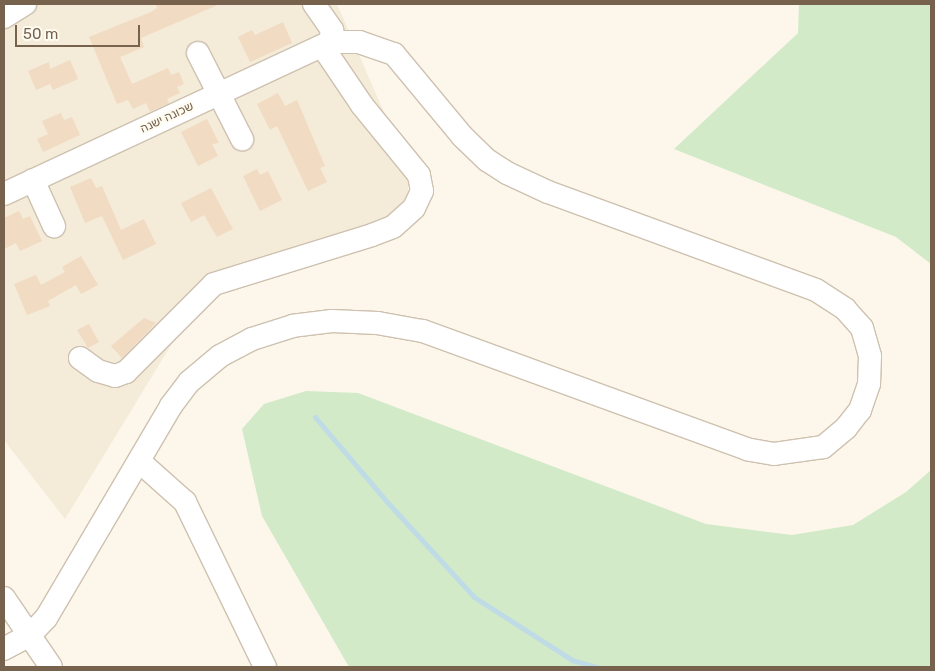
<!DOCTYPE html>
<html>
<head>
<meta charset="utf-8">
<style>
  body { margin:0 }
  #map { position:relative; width:935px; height:671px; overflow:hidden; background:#fcf7ea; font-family:Rubik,"Noto Sans Hebrew",sans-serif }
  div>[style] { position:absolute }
  .residential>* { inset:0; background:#f4ebd9 }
  .green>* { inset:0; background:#d2eac8 }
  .stream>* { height:5px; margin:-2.5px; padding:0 2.5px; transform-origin:2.5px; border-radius:2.5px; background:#bfdbe6 }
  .building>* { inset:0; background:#f1dbc3 }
  .roads { filter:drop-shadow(1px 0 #cec1b0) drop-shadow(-1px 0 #cec1b0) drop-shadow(0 1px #cec1b0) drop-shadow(0 -1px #cec1b0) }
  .minor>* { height:22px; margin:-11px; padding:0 11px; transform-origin:11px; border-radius:11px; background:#fff }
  span { translate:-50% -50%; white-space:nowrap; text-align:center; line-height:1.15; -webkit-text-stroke:4.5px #fefbf1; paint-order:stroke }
  .street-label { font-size:12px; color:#77624e }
  .frame { position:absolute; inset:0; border:5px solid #77624e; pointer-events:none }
  .scale { position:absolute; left:15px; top:25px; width:125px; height:22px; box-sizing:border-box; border:2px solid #77624e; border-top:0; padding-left:6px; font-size:15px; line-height:18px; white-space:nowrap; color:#77624e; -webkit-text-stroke:4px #fefbf1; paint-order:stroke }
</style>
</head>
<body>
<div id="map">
  <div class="residential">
    <div style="clip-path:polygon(4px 4px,337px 4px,409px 170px,406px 224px,222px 289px,190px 314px,65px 519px,4px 440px)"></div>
  </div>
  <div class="green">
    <div style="clip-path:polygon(799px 4px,931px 4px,931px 264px,896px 237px,674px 149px,798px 33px)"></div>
    <div style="clip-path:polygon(306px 391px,358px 393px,706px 524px,792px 535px,853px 525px,906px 492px,931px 470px,931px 667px,349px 667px,262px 516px,242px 429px,264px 404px)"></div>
  </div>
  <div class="stream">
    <div style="left:315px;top:417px;width:113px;rotate:49.7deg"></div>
    <div style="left:388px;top:503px;width:127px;rotate:47.5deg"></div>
    <div style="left:474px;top:597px;width:117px;rotate:32.7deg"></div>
    <div style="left:572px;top:660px;width:26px;rotate:16deg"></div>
  </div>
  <div class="building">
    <div style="clip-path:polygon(156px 4px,220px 4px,141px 38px,144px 47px,120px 57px,132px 84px,168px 68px,171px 75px,179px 72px,184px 84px,177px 87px,180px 93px,167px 99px,169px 103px,150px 112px,146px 103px,133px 109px,128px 100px,117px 104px,89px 37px,151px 12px,157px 8px)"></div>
    <div style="clip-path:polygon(283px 22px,292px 43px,250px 62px,238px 37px,252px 30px,255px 35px)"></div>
    <div style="clip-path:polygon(70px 60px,78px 79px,53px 90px,50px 84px,36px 90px,28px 71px,49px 62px,50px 69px)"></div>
    <div style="clip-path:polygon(278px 93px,285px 106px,297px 100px,325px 166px,320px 168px,327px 182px,308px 191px,277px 126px,270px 130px,257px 104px)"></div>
    <div style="clip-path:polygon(61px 113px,64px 120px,72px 117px,80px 135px,43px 152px,37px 139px,48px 134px,42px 121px)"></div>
    <div style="clip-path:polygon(207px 119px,219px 143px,212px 144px,218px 156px,198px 166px,181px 132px)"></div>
    <div style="clip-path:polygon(257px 169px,260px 175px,268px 171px,282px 200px,260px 211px,243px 176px)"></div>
    <div style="clip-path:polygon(91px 178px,96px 188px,102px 186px,121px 230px,144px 219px,156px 244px,123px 260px,102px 216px,85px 223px,70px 187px)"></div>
    <div style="clip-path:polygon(211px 188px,233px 229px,217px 237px,204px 215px,191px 222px,181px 203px)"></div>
    <div style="clip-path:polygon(19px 211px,23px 219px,30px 216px,42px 241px,20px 251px,16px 243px,4px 249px,4px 218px)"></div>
    <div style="clip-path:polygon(81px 256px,98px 285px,81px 294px,76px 285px,48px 301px,50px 306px,27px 315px,14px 284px,36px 275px,41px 285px,65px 272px,62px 267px)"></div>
    <div style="clip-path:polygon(144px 318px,156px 323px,122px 358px,111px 346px)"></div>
    <div style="clip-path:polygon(89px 324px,99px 342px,88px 348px,77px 330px)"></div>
  </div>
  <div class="roads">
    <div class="minor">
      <div style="left:314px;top:4px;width:32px;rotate:55deg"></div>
      <div style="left:332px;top:30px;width:12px;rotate:99deg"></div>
      <div style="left:4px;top:17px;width:25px;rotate:-32deg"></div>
      <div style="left:198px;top:53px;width:97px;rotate:62.9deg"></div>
      <div style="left:33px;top:180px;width:51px;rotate:65.5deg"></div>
      <div style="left:4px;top:194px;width:360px;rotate:-25deg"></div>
      <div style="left:330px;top:42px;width:29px"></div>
      <div style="left:359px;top:42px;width:37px;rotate:19deg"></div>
      <div style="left:394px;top:54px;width:107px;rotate:50.3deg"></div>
      <div style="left:462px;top:136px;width:35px;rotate:44deg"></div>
      <div style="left:487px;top:160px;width:24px;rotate:33deg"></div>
      <div style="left:507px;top:173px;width:45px;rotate:24.9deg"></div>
      <div style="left:548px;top:192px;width:285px;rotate:20.1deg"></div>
      <div style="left:816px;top:290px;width:35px;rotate:33deg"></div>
      <div style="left:845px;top:309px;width:25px;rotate:48deg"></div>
      <div style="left:862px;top:328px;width:29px;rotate:74deg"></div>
      <div style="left:870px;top:356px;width:28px;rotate:92deg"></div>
      <div style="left:869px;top:384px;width:28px;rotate:109deg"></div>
      <div style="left:860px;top:410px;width:23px;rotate:128deg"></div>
      <div style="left:846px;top:428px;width:30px;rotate:140deg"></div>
      <div style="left:823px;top:447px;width:49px;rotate:171.9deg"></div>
      <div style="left:774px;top:454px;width:27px;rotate:-170deg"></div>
      <div style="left:747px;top:449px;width:346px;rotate:-160deg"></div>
      <div style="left:422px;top:331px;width:46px;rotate:-169.9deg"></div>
      <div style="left:377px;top:323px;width:45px;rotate:-177.5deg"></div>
      <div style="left:332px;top:321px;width:39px;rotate:173deg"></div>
      <div style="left:293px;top:326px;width:43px;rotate:162.4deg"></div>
      <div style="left:252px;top:339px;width:36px;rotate:152deg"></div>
      <div style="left:220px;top:356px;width:40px;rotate:140deg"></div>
      <div style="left:189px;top:382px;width:30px;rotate:127deg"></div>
      <div style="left:171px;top:406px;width:246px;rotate:120.5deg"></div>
      <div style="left:46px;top:618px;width:23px;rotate:133deg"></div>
      <div style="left:30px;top:635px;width:30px;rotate:152deg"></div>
      <div style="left:80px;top:358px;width:22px;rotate:36deg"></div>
      <div style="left:98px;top:371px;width:18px;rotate:16deg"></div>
      <div style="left:115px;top:376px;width:12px;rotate:-20deg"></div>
      <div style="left:126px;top:372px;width:124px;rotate:-45deg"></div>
      <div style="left:214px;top:284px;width:165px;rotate:-17.2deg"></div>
      <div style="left:372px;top:235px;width:22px;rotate:-21deg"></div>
      <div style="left:393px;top:227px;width:28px;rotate:-42deg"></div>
      <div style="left:414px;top:208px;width:19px;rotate:-65deg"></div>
      <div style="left:422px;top:191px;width:16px;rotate:-101deg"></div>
      <div style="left:419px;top:175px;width:90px;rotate:-129.2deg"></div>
      <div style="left:362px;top:105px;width:71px;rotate:-124.1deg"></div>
      <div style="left:139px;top:461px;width:62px;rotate:41.7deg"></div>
      <div style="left:185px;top:502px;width:183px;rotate:64.1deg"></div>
      <div style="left:4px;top:598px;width:83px;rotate:55.7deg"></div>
    </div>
  </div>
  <div class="street-label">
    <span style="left:167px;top:118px;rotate:-25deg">שכונה ישנה</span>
  </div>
  <div class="frame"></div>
  <div class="scale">50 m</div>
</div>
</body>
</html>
